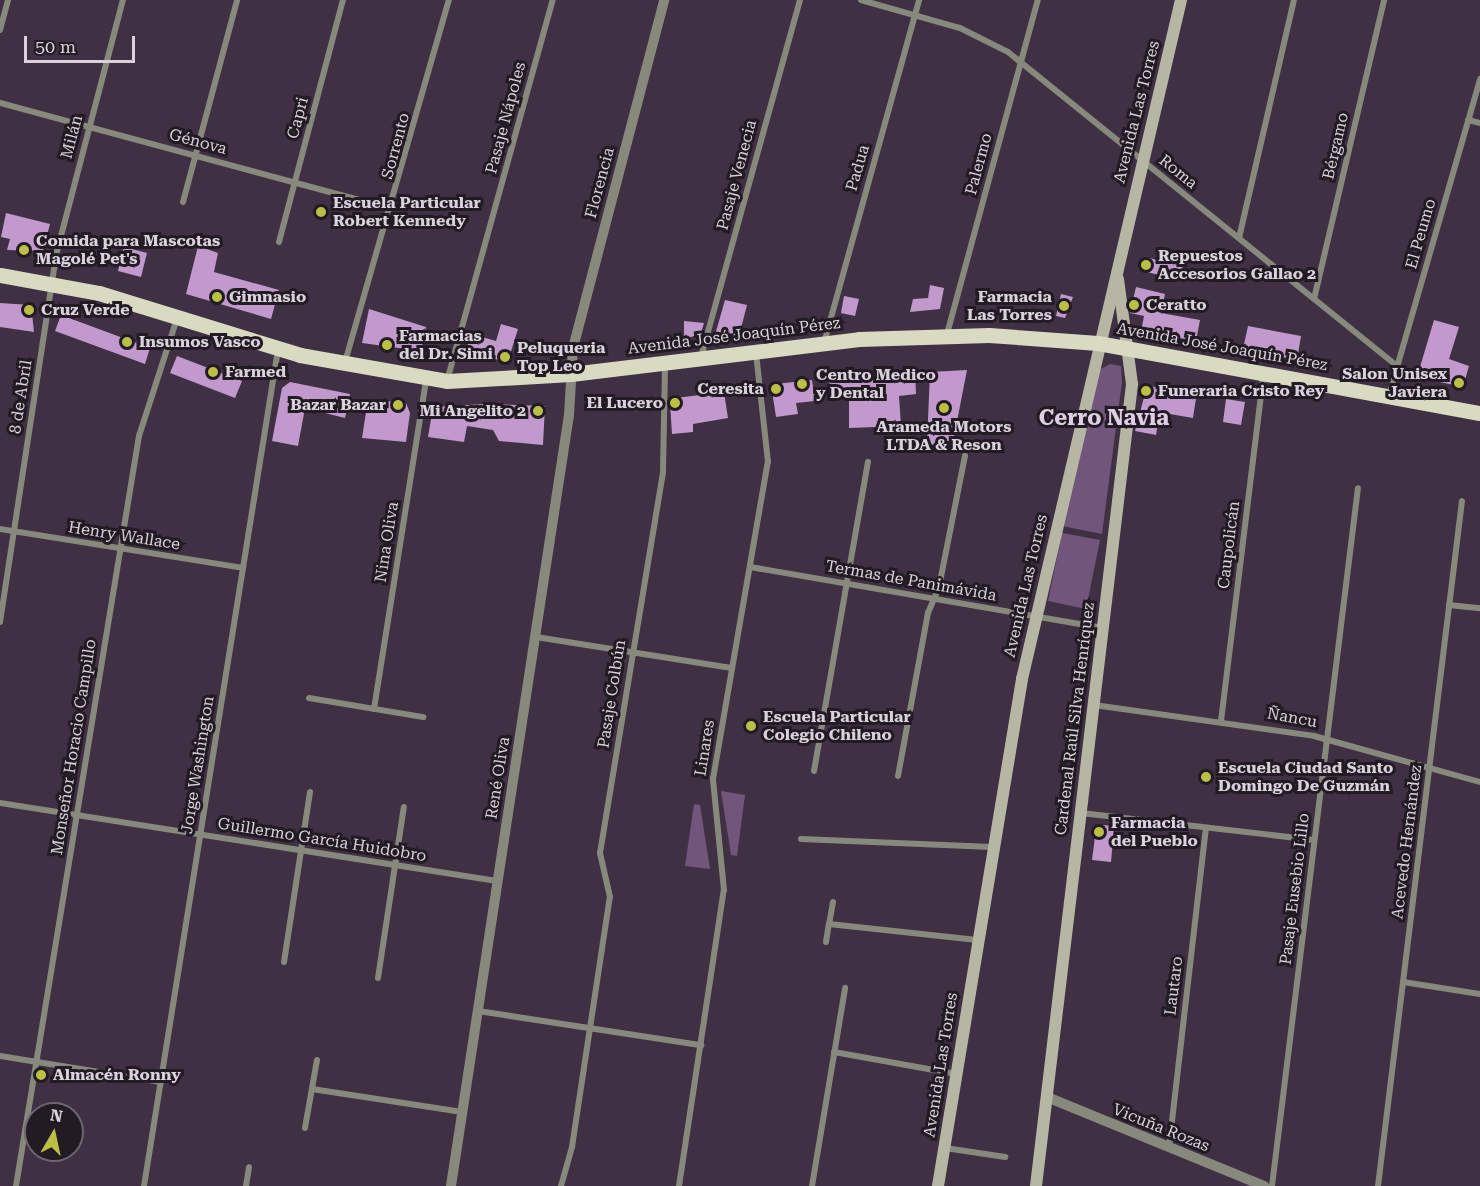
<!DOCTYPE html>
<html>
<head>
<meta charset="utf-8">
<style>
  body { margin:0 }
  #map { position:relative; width:1480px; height:1186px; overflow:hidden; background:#403044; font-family:"Roboto Serif",serif }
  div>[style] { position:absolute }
  .green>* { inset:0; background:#72557a }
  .building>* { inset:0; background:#c199cc }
  .minor>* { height:6px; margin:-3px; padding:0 3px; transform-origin:3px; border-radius:3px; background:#88897d }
  .tertiary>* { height:10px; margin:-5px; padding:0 5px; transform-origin:5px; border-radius:5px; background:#88897d }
  .secondary>* { height:12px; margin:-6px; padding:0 6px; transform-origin:6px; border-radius:6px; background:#b5b7a4 }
  .primary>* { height:15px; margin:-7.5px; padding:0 7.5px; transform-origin:7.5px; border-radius:7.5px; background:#d8dbc1 }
  .dots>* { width:16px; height:16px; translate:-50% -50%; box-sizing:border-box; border:3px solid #221b24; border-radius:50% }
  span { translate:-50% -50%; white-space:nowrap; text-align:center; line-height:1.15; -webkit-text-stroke:6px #221b24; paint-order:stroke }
  .street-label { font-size:16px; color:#dad1dd }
  .poi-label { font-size:16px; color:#dad1dd; font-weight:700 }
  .left { translate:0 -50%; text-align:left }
  .right { translate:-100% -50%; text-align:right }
  .district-label { font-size:22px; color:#e0cde6; font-weight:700 }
  .north { position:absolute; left:24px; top:1102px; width:60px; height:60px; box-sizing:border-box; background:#221b24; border:2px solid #6c646e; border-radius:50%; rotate:9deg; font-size:16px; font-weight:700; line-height:24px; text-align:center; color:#dad1dd }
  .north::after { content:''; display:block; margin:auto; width:21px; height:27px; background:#bbc045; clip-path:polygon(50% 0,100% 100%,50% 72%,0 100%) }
  .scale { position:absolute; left:24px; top:36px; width:111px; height:27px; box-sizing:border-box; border:3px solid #dad1dd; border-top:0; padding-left:8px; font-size:18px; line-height:21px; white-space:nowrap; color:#dad1dd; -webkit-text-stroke:4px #221b24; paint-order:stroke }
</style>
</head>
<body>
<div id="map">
  <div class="green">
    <div style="clip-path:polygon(1110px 364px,1121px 366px,1122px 382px,1102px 534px,1062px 526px,1099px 370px)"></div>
    <div style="clip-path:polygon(1062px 533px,1100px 540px,1086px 609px,1048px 601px)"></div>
    <div style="clip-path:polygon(721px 791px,745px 795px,737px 856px,731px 855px)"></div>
    <div style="clip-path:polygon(694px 804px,700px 805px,710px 869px,685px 866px)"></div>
  </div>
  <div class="building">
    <div style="clip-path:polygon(6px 213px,50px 224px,43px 251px,7px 250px,10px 239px,1px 237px)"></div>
    <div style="clip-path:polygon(198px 246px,218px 253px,214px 272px,279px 290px,271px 319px,186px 294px)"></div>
    <div style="clip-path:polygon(124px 247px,147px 253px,141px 277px,118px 271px)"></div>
    <div style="clip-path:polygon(1145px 257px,1182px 266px,1186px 281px,1142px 271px)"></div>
    <div style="clip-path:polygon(930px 285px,944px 288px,940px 309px,910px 312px,913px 299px,928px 298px)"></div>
    <div style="clip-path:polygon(1136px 287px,1165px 294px,1161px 313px,1200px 320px,1196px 341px,1141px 331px,1144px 316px,1130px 313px)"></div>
    <div style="clip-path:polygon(1061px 294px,1073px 297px,1065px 318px,1056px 316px)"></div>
    <div style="clip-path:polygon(844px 296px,859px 299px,855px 316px,841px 313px)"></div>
    <div style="clip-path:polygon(725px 300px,747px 305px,739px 336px,715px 335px)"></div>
    <div style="clip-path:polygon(0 303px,31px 305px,34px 332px,0 327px)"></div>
    <div style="clip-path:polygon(369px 309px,426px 327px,421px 351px,362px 343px)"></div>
    <div style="clip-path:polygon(61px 315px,150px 348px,145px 364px,55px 331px)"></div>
    <div style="clip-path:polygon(1434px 320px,1459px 327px,1449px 359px,1469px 366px,1463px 387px,1417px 377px)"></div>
    <div style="clip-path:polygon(684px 321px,704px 323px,701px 333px,684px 340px)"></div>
    <div style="clip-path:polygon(501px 324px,518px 329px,508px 361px,472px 356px,466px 349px,472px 334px,496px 341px)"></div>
    <div style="clip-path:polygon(1248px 326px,1301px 336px,1297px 360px,1243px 349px)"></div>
    <div style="clip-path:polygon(177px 356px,242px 381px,235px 398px,170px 373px)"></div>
    <div style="clip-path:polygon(967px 370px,952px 447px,927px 444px,930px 372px)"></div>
    <div style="clip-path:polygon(915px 371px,916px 394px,899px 396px,901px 426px,849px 428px,849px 396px,831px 397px,829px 379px)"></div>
    <div style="clip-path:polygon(812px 380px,815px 401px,796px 403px,798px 414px,776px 417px,772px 391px,776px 384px)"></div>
    <div style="clip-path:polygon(290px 382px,350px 394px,345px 418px,305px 408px,298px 446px,272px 441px,282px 388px)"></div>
    <div style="clip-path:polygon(1147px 386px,1197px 392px,1193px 418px,1170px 414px,1169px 419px,1159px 417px,1156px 435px,1135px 431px)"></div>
    <div style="clip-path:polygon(724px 392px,728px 418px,693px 424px,693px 432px,672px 434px,670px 404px,676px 398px)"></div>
    <div style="clip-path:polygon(368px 399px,406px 403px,410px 413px,406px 442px,362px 438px)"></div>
    <div style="clip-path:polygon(1226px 399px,1245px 402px,1241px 425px,1223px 422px)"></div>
    <div style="clip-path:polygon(486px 404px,545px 406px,543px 445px,499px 441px,493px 430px,467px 426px,464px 442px,428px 437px,433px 407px)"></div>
    <div style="clip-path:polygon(1102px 825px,1114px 826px,1111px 862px,1092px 860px,1096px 829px)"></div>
  </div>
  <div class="minor">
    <div style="left:861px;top:0;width:103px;rotate:15.8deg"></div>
    <div style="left:960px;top:28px;width:54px;rotate:26.6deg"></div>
    <div style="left:1008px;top:52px;width:500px;rotate:38.9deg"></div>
    <div style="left:0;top:30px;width:31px;rotate:-75deg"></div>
    <div style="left:0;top:103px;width:403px;rotate:15.1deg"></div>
    <div style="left:1468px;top:120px;width:12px;rotate:14deg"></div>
    <div style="left:183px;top:202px;width:209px;rotate:-75deg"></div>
    <div style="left:1239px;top:238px;width:244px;rotate:-77deg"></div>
    <div style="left:279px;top:242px;width:250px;rotate:-75.2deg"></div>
    <div style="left:1314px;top:299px;width:307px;rotate:-76.8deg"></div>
    <div style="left:947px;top:334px;width:346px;rotate:-74.8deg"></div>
    <div style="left:824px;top:343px;width:356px;rotate:-74.5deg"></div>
    <div style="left:701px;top:357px;width:370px;rotate:-74.5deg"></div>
    <div style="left:345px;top:362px;width:377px;rotate:-74deg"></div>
    <div style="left:447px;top:381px;width:395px;rotate:-74.5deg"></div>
    <div style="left:1389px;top:395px;width:329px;rotate:-73.9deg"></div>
    <div style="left:0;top:529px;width:246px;rotate:9.1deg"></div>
    <div style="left:750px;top:567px;width:358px;rotate:9.8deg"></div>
    <div style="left:1449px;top:605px;width:31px;rotate:6deg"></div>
    <div style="left:0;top:622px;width:371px;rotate:-81.3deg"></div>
    <div style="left:56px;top:255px;width:264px;rotate:-75.3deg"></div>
    <div style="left:536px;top:637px;width:198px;rotate:9deg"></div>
    <div style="left:309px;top:698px;width:116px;rotate:9.5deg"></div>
    <div style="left:1094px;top:705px;width:222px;rotate:8deg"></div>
    <div style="left:1314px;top:736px;width:172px;rotate:15.5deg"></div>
    <div style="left:374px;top:709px;width:334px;rotate:-81deg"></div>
    <div style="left:1221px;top:721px;width:351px;rotate:-83deg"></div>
    <div style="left:814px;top:771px;width:314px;rotate:-80.1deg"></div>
    <div style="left:898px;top:776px;width:166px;rotate:-79.6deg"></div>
    <div style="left:928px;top:613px;width:28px;rotate:-67deg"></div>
    <div style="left:939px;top:587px;width:134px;rotate:-78.8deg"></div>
    <div style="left:0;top:803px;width:503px;rotate:8.92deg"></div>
    <div style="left:1081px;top:813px;width:235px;rotate:6.6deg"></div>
    <div style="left:801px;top:839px;width:191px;rotate:2.4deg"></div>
    <div style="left:833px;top:902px;width:22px;rotate:100deg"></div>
    <div style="left:829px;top:924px;width:149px;rotate:6.2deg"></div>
    <div style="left:826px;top:942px;width:18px;rotate:-81deg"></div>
    <div style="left:284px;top:962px;width:172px;rotate:-81.3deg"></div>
    <div style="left:378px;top:978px;width:173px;rotate:-81.4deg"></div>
    <div style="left:1403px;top:982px;width:78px;rotate:8.9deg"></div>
    <div style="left:478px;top:1011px;width:226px;rotate:8.7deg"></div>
    <div style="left:834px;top:1052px;width:124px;rotate:10.2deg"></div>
    <div style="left:0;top:1056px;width:163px;rotate:9.2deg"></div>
    <div style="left:312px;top:1089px;width:152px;rotate:8.7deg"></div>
    <div style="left:305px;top:1128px;width:69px;rotate:-80deg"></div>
    <div style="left:1169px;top:1147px;width:321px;rotate:-83.4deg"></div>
    <div style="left:945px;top:1148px;width:61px;rotate:8.5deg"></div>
    <div style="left:16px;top:1186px;width:760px;rotate:-80.69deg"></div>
    <div style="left:139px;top:436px;width:124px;rotate:-72.1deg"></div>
    <div style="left:144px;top:1186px;width:848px;rotate:-80.9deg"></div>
    <div style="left:246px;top:1186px;width:19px;rotate:-81deg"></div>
    <div style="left:561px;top:1186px;width:41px;rotate:-74.2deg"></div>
    <div style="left:572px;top:1147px;width:253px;rotate:-81.4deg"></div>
    <div style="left:610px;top:897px;width:45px;rotate:-102.8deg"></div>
    <div style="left:600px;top:853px;width:387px;rotate:-80.6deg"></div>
    <div style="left:663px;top:471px;width:108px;rotate:-88.9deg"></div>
    <div style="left:679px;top:1186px;width:299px;rotate:-81.4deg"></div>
    <div style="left:724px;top:890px;width:112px;rotate:-95.7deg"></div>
    <div style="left:713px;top:779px;width:322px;rotate:-80.2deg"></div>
    <div style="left:768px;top:462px;width:109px;rotate:-96.3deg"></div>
    <div style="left:812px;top:1186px;width:201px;rotate:-80.5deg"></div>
    <div style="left:1272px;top:1186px;width:703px;rotate:-82.98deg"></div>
    <div style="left:1378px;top:1186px;width:690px;rotate:-83.01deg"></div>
  </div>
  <div class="tertiary">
    <div style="left:1047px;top:1097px;width:235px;rotate:22.3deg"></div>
    <div style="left:451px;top:1186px;width:780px;rotate:-81.3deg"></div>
    <div style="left:569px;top:415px;width:67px;rotate:-86.6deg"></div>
    <div style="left:573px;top:348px;width:360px;rotate:-75.3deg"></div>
  </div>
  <div class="secondary">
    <div style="left:938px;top:1186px;width:514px;rotate:-80.59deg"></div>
    <div style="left:1022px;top:679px;width:697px;rotate:-76.82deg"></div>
    <div style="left:1036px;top:1186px;width:808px;rotate:-83.17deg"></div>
    <div style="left:1132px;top:384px;width:106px;rotate:-97.6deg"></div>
  </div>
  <div class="primary">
    <div style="left:0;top:275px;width:101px;rotate:10.3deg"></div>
    <div style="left:99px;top:293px;width:210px;rotate:17.1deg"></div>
    <div style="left:300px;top:355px;width:149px;rotate:10deg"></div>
    <div style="left:447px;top:381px;width:124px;rotate:-3.2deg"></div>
    <div style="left:571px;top:374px;width:290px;rotate:-6.9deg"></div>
    <div style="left:859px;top:339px;width:130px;rotate:-1.8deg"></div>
    <div style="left:989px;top:335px;width:109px;rotate:4.2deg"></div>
    <div style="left:1098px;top:343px;width:388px;rotate:10.4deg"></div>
  </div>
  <div class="dots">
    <div style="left:321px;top:212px;background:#bbc045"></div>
    <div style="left:24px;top:250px;background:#bbc045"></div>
    <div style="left:1146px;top:265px;background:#bbc045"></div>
    <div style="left:217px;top:297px;background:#bbc045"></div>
    <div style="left:1134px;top:305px;background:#bbc045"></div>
    <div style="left:1064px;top:306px;background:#bbc045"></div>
    <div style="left:29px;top:310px;background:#bbc045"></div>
    <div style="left:127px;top:342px;background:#bbc045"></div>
    <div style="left:387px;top:345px;background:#bbc045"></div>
    <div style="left:505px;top:357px;background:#bbc045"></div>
    <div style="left:213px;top:372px;background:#bbc045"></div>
    <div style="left:1459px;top:383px;background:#bbc045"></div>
    <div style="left:802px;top:384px;background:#bbc045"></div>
    <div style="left:776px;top:389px;background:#bbc045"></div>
    <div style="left:1146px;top:391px;background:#bbc045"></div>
    <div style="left:675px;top:403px;background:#bbc045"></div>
    <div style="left:398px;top:405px;background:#bbc045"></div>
    <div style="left:944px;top:408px;background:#bbc045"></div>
    <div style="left:538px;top:411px;background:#bbc045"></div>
    <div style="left:751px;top:726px;background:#bbc045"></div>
    <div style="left:1206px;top:777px;background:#bbc045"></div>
    <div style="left:1099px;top:832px;background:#bbc045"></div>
    <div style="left:41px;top:1075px;background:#bbc045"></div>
  </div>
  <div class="street-label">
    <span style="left:1137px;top:112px;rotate:-76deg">Avenida Las Torres</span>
    <span style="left:298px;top:118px;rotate:-75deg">Capri</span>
    <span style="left:506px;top:118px;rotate:-75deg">Pasaje Nápoles</span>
    <span style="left:72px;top:137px;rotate:-75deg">Milán</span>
    <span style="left:198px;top:142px;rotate:15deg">Génova</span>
    <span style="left:396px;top:146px;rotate:-75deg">Sorrento</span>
    <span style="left:1336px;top:146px;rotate:-77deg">Bérgamo</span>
    <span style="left:979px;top:164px;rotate:-75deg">Palermo</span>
    <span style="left:858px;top:168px;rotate:-74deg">Padua</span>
    <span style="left:1178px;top:172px;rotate:39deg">Roma</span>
    <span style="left:737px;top:175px;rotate:-75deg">Pasaje Venecia</span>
    <span style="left:600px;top:183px;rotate:-75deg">Florencia</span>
    <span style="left:1421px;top:234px;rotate:-74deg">El Peumo</span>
    <span style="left:734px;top:336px;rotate:-7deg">Avenida José Joaquín Pérez</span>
    <span style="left:1222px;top:347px;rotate:10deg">Avenida José Joaquín Pérez</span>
    <span style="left:21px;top:397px;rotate:-81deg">8 de Abril</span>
    <span style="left:124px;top:536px;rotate:9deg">Henry Wallace</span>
    <span style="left:387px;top:542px;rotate:-81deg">Nina Oliva</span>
    <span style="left:1229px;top:545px;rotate:-83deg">Caupolicán</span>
    <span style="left:911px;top:581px;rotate:10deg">Termas de Panimávida</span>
    <span style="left:1026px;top:586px;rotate:-77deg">Avenida Las Torres</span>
    <span style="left:612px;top:694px;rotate:-81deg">Pasaje Colbún</span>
    <span style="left:1292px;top:718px;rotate:10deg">Ñancu</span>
    <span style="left:1075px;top:719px;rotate:-83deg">Cardenal Raúl Silva Henríquez</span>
    <span style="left:74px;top:747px;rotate:-81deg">Monseñor Horacio Campillo</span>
    <span style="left:705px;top:748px;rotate:-81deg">Linares</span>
    <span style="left:198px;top:765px;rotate:-81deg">Jorge Washington</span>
    <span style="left:498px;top:778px;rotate:-81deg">René Oliva</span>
    <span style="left:322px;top:840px;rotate:9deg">Guillermo García Huidobro</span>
    <span style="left:1407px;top:842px;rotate:-83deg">Acevedo Hernández</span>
    <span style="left:1295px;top:889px;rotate:-83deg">Pasaje Eusebio Lillo</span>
    <span style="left:1174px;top:986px;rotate:-83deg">Lautaro</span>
    <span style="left:941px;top:1065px;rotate:-81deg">Avenida Las Torres</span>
    <span style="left:1161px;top:1128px;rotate:22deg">Vicuña Rozas</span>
  </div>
  <div class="poi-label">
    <span class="left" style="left:333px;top:212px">Escuela Particular<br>Robert Kennedy</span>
    <span class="left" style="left:36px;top:250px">Comida para Mascotas<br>Magolé Pet's</span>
    <span class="left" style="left:1158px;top:265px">Repuestos<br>Accesorios Gallao 2</span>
    <span class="left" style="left:229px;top:297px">Gimnasio</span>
    <span class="right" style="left:1052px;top:306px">Farmacia<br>Las Torres</span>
    <span class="left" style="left:1146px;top:305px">Ceratto</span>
    <span class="left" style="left:41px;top:310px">Cruz Verde</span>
    <span class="left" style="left:399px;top:345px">Farmacias<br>del Dr. Simi</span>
    <span class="left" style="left:139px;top:342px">Insumos Vasco</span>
    <span class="left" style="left:517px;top:357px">Peluqueria<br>Top Leo</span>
    <span class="left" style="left:225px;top:372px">Farmed</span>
    <span class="right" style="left:1447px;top:383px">Salon Unisex<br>Javiera</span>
    <span class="left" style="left:816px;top:384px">Centro Medico<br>y Dental</span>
    <span class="right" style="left:764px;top:389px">Ceresita</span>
    <span class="left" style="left:1158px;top:391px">Funeraria Cristo Rey</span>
    <span class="right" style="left:663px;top:403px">El Lucero</span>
    <span class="right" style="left:386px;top:405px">Bazar Bazar</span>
    <span class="right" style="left:526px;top:411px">Mi Angelito 2</span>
    <span style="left:944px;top:436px">Arameda Motors<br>LTDA &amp; Reson</span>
    <span class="left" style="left:763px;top:726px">Escuela Particular<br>Colegio Chileno</span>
    <span class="left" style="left:1218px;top:777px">Escuela Ciudad Santo<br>Domingo De Guzmán</span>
    <span class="left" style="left:1111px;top:832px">Farmacia<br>del Pueblo</span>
    <span class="left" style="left:53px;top:1075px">Almacén Ronny</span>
  </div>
  <div class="district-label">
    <span style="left:1104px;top:418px">Cerro Navia</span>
  </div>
  <div class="north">N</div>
  <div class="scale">50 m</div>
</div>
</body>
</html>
